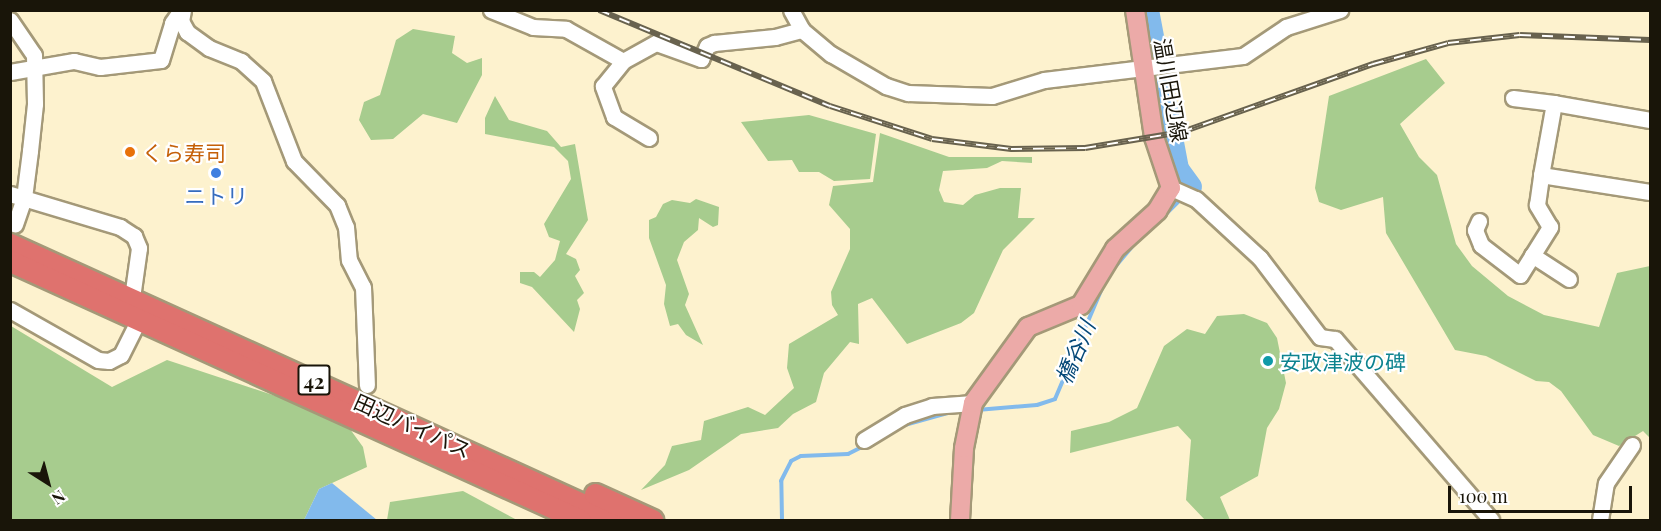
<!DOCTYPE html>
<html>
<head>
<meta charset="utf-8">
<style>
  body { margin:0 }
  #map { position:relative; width:1661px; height:531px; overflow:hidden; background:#fdf2ce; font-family:"Playfair Display","Noto Sans JP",serif }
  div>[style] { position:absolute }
  .forest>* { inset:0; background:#a7cc8e }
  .water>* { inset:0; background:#82baec }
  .stream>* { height:4px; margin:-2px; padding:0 2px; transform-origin:2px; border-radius:2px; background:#82baec }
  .river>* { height:22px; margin:-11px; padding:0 11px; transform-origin:11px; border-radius:11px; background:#82baec }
  .roads { filter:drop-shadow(2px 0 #a49978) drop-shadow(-2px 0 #a49978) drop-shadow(0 2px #a49978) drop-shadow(0 -2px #a49978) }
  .minor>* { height:15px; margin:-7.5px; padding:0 7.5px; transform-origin:7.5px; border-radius:7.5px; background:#fff }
  .major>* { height:18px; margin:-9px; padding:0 9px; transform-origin:9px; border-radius:9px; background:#ecaaa8 }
  .highway>* { height:21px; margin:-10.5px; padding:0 10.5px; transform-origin:10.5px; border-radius:10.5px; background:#df726e }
  .rail>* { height:6px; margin-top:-3px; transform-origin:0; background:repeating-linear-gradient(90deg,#fff 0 11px,#68624e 0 22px); box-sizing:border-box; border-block:2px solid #68624e }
  .dots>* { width:16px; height:16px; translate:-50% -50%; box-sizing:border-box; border:3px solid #fff; border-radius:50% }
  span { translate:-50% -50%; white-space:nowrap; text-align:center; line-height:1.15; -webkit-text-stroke:4.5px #fff; paint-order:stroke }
  .shield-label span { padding:2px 4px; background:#fff; border:2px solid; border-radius:4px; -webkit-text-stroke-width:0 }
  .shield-label { font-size:20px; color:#191509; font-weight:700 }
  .street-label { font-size:21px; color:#191509 }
  .food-label { font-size:21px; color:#c56008 }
  .left { translate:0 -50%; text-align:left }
  .shop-label { font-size:21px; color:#366cbe }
  .culture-label { font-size:21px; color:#0d838f }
  .water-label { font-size:22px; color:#064978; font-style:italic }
  .frame { position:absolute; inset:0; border:12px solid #191509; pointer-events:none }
  .north { position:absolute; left:18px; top:453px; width:60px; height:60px; -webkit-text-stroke:4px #fff; paint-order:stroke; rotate:144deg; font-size:16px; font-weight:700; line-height:24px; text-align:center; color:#191509 }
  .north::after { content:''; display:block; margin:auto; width:21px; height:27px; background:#191509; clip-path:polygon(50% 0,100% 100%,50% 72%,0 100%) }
  .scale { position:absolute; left:1448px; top:486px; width:184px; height:27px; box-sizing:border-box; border:3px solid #191509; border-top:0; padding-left:8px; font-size:18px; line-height:21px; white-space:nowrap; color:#191509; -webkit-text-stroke:4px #fff; paint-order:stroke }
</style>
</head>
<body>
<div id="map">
  <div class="forest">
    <div style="clip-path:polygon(413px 29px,455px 36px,452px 53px,467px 63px,482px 58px,482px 75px,457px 123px,423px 114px,393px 139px,371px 140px,359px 120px,364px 102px,380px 95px,396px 40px)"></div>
    <div style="clip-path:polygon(1426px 59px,1445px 83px,1400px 124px,1419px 157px,1437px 175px,1456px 244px,1472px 266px,1508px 296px,1544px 315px,1599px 327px,1617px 273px,1650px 266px,1650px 438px,1643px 431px,1619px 446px,1593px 435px,1561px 391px,1549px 382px,1536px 381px,1486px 356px,1455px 350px,1386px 233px,1383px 197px,1341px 210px,1319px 202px,1315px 188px,1329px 96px)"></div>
    <div style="clip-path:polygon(495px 96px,509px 120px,547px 131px,561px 147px,575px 144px,588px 220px,566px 254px,576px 259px,580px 270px,575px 276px,584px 293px,577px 300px,580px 309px,574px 332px,532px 287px,520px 283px,520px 272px,534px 272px,540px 277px,555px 260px,560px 241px,549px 237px,544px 224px,571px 179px,568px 161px,554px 147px,485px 134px,485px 118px)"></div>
    <div style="clip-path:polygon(809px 115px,876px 134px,870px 179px,834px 181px,819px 172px,799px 172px,792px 160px,768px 161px,741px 122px)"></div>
    <div style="clip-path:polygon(880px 133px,949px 157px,1032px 157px,1032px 163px,1002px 161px,987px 168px,943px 171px,939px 190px,944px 202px,963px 205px,975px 195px,1000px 188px,1021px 188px,1018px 218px,1035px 218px,1003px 250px,974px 313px,961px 323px,907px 344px,872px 298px,858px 304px,859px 344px,850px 342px,824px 373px,816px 402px,793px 414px,778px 428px,741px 434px,689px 470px,641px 490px,665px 465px,672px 446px,701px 440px,704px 421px,748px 407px,765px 415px,794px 388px,787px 368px,789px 344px,838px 315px,832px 305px,831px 292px,850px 249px,850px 229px,829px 205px,833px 186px,873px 182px)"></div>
    <div style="clip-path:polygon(696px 199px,719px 207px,718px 225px,713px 227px,699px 218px,698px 230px,684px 242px,677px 260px,689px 294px,685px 305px,703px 345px,686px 335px,678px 324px,670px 326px,664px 304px,666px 285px,649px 238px,649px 220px,656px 217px,663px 204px,672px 200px,690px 203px)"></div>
    <div style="clip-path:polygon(1244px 314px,1267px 323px,1277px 338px,1286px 383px,1279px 409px,1267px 428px,1258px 476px,1220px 497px,1230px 520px,1205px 520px,1186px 500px,1191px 440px,1178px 426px,1070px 453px,1071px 431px,1109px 422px,1137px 408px,1164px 346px,1187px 329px,1205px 334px,1217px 316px)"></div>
    <div style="clip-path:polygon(11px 326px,112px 387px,167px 360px,342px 418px,363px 447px,367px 467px,319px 489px,304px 520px,11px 520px)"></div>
    <div style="clip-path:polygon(463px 491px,517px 520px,387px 520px,390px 502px)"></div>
  </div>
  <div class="water">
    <div style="clip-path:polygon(332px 483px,377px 520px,304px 520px,319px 489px)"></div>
  </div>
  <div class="stream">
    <div style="left:1187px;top:191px;width:6px;rotate:-45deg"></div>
    <div style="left:1191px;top:187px;width:10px;rotate:37deg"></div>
    <div style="left:1221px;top:212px;width:58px;rotate:43.6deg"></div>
    <div style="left:1152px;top:228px;width:44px;rotate:-45deg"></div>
    <div style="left:1115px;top:267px;width:31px;rotate:-50deg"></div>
    <div style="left:1361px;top:380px;width:185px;rotate:49.2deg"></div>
    <div style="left:977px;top:410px;width:60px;rotate:-4.8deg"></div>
    <div style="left:1037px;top:405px;width:19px;rotate:-18deg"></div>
    <div style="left:1055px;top:399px;width:123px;rotate:-67deg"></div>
    <div style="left:901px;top:426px;width:52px;rotate:-15.6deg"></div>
    <div style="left:782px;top:520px;width:39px;rotate:-91deg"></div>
    <div style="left:781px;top:481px;width:22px;rotate:-63deg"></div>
    <div style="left:791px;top:461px;width:11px;rotate:-27deg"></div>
    <div style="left:801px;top:456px;width:47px;rotate:-2.4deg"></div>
    <div style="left:848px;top:454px;width:20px;rotate:-27deg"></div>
  </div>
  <div class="river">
    <div style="left:1148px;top:10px;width:162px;rotate:79.3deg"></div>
    <div style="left:1178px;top:169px;width:22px;rotate:54deg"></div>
  </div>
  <div class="roads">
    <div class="minor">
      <div style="left:183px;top:10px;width:11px;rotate:100deg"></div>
      <div style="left:181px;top:21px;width:13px;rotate:61deg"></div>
      <div style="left:187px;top:32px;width:27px;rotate:36deg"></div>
      <div style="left:209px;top:48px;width:35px;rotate:22deg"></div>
      <div style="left:241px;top:61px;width:30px;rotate:42deg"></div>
      <div style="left:263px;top:81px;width:86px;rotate:68.8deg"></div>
      <div style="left:294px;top:161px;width:62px;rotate:45.7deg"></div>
      <div style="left:337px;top:205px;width:24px;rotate:68deg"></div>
      <div style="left:346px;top:227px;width:33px;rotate:85deg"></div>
      <div style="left:349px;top:260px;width:30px;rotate:63deg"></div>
      <div style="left:363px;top:287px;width:98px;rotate:87.7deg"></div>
      <div style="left:491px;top:10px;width:45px;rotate:22deg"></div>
      <div style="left:533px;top:27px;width:33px;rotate:3deg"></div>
      <div style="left:566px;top:29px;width:65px;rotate:29.3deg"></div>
      <div style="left:791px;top:10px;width:23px;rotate:61deg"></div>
      <div style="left:802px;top:30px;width:38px;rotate:40deg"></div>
      <div style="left:831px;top:54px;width:64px;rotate:30.2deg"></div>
      <div style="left:886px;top:86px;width:23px;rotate:18deg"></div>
      <div style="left:908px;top:93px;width:84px;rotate:2deg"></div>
      <div style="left:992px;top:96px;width:54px;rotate:-17.1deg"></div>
      <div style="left:1044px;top:80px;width:200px;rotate:-6.9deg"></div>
      <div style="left:1243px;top:56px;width:52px;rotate:-34deg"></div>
      <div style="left:1286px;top:27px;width:57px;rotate:-17.5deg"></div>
      <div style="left:10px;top:20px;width:42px;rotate:55.6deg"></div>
      <div style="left:34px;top:55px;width:49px;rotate:88.8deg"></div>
      <div style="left:35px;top:104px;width:47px;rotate:96.1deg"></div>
      <div style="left:30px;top:151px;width:47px;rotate:97.3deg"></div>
      <div style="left:24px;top:198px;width:28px;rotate:109deg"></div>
      <div style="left:10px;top:72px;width:65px;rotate:-9.8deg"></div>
      <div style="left:74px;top:61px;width:27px;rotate:13deg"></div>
      <div style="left:100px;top:67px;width:61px;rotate:-6.5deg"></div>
      <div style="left:161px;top:60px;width:39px;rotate:-73deg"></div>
      <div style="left:172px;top:23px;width:16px;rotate:-55deg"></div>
      <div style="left:1513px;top:98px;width:41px;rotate:7deg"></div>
      <div style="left:1650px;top:120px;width:97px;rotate:-170deg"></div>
      <div style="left:1554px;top:103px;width:73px;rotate:100.2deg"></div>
      <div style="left:1541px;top:175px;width:110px;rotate:8.9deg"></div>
      <div style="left:649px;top:138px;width:41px;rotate:-149deg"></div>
      <div style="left:614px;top:117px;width:33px;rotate:-110deg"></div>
      <div style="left:603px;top:86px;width:32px;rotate:-51deg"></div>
      <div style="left:623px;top:61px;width:38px;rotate:-29deg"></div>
      <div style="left:656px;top:43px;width:48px;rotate:19.6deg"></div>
      <div style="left:701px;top:59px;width:14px;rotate:-65deg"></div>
      <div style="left:707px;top:46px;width:8px;rotate:-23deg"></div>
      <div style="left:714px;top:43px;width:61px;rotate:-5.6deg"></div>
      <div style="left:775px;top:37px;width:28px;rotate:-15deg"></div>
      <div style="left:1171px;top:188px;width:27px;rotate:24deg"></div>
      <div style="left:1196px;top:199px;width:87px;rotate:42.7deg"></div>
      <div style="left:1260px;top:258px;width:99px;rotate:52.8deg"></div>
      <div style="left:1320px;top:337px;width:15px;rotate:8deg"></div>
      <div style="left:1335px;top:339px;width:239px;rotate:49.2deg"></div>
      <div style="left:10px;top:194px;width:115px;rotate:16.7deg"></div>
      <div style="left:120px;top:227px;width:17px;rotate:33deg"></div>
      <div style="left:134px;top:236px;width:13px;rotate:67deg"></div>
      <div style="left:139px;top:248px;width:50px;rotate:98deg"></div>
      <div style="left:1479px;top:221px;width:10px;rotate:114deg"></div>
      <div style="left:1475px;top:230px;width:16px;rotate:68deg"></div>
      <div style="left:1481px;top:245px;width:49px;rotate:37.6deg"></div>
      <div style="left:1520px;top:275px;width:57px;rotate:-58deg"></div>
      <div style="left:1550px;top:227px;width:26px;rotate:-121deg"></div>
      <div style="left:1537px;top:205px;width:30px;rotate:-82deg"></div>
      <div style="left:1532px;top:255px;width:44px;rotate:33deg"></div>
      <div style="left:10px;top:310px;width:101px;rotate:29.6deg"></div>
      <div style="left:98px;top:360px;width:11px;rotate:5deg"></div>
      <div style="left:109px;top:361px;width:13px;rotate:-27deg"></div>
      <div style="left:121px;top:355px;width:40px;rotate:-63.4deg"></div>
      <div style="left:864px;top:440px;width:48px;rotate:-31.4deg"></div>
      <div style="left:905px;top:415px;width:28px;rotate:-18deg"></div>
      <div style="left:932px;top:406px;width:41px;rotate:-4.2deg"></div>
      <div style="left:1600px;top:520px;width:37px;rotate:-81deg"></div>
      <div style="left:1606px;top:483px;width:46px;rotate:-55.6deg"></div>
    </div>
    <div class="major">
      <div style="left:960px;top:520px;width:72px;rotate:-86.8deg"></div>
      <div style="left:964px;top:448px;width:46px;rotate:-78.7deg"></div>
      <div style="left:973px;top:403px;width:94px;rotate:-54.1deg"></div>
      <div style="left:1028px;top:327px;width:57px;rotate:-22.5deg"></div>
      <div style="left:1081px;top:305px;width:66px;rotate:-58.7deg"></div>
      <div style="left:1115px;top:249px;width:57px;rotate:-42.1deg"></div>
      <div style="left:1157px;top:211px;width:27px;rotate:-59deg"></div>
      <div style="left:1171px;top:188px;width:54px;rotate:-108.4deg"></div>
      <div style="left:1154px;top:137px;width:128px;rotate:-98.5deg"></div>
    </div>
    <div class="highway">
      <div style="left:10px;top:244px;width:667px;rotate:24.45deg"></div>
      <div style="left:10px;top:261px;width:626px;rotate:24.44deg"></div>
      <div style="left:595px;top:494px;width:63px;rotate:24.5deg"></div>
    </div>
  </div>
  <div class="rail">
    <div style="left:599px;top:10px;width:250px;rotate:22.6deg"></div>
    <div style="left:830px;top:106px;width:107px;rotate:17.9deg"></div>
    <div style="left:932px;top:139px;width:80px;rotate:7.2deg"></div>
    <div style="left:1011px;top:149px;width:74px;rotate:-0.8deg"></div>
    <div style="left:1085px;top:148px;width:98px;rotate:-9.4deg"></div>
    <div style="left:1182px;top:132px;width:203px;rotate:-19.6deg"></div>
    <div style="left:1373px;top:64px;width:78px;rotate:-15.6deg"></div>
    <div style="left:1448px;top:43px;width:72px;rotate:-6.3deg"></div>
    <div style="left:1520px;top:35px;width:130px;rotate:2.2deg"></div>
  </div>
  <div class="dots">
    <div style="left:130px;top:152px;background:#e8710a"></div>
    <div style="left:216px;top:173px;background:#3f7fe0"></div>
    <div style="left:1268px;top:361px;background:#0f9aa8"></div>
  </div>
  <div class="shield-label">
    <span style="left:314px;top:380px">42</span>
  </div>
  <div class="street-label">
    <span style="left:1172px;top:90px;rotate:80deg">温川田辺線</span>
    <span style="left:413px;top:425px;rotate:24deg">田辺バイパス</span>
  </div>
  <div class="food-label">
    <span class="left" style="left:142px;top:152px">くら寿司</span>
  </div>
  <div class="shop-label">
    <span style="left:216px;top:195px">ニトリ</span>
  </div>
  <div class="culture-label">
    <span class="left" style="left:1280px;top:361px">安政津波の碑</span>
  </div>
  <div class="water-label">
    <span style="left:1075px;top:352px;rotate:-67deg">橋谷川</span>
  </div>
  <div class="frame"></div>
  <div class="north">N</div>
  <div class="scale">100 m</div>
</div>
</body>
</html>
